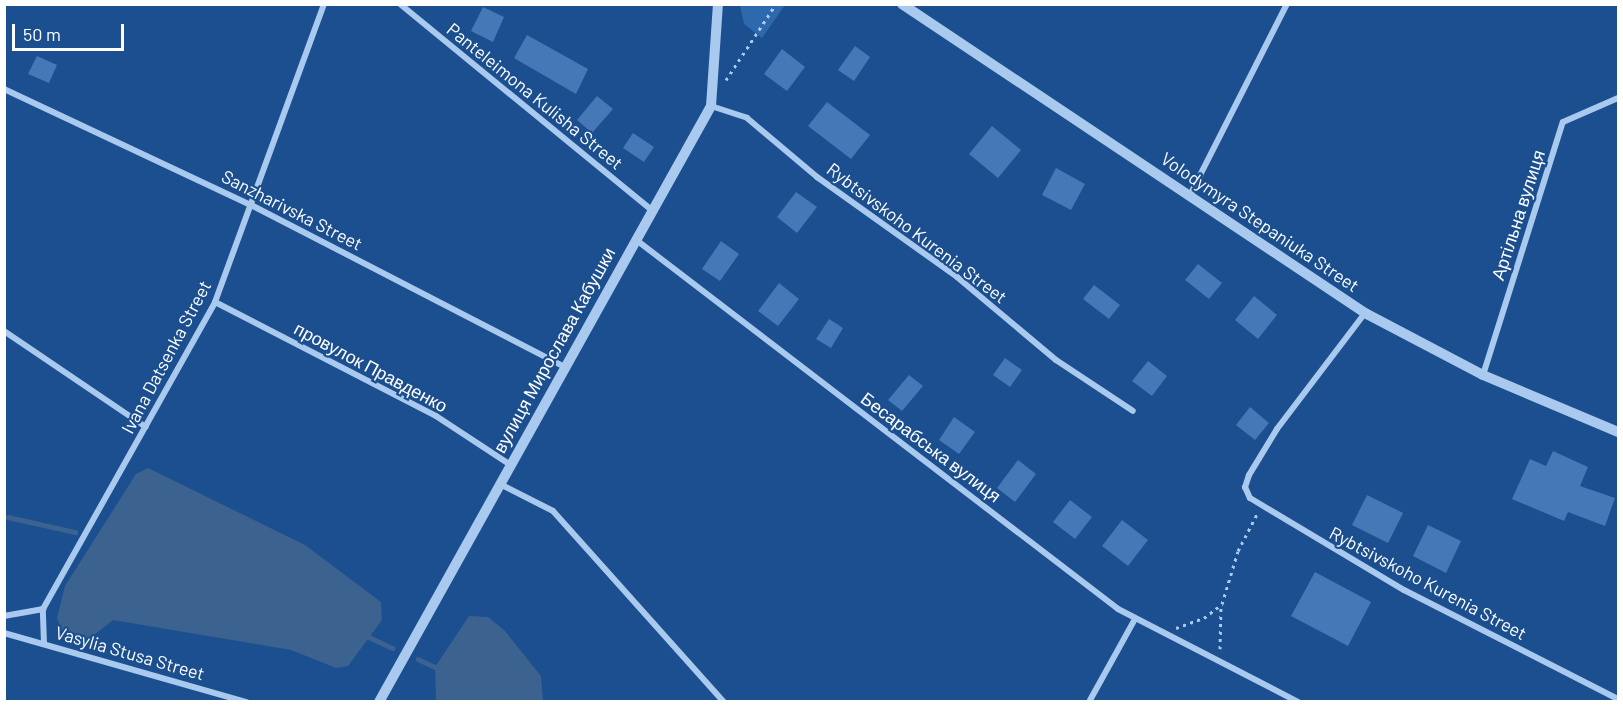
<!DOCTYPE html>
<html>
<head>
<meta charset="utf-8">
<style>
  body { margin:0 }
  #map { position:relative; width:1623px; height:706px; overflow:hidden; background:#1b4f8f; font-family:Barlow,sans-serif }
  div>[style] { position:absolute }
  .green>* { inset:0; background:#2e69ad }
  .water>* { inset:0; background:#3c6290 }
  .stream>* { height:4.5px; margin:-2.25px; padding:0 2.25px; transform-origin:2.25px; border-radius:2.25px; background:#3c6290 }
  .building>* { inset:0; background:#4478b7 }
  .path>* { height:3px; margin-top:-1.5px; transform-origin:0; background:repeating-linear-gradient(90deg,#a9c9ee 0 3px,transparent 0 7.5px) }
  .minor>* { height:6px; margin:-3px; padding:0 3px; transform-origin:3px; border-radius:3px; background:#a9c9ee }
  .tertiary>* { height:10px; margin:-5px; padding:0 5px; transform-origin:5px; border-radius:5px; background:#a9c9ee }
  span { translate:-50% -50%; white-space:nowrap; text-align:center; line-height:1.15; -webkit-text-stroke:4.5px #1b4f8f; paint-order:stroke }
  .street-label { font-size:18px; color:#fff }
  .frame { position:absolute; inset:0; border:6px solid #fff; pointer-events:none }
  .scale { position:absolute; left:12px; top:24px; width:112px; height:27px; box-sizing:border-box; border:3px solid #fff; border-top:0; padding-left:8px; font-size:18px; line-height:21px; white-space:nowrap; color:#fff; -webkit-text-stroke:4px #1b4f8f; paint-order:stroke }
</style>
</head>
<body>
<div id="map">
  <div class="green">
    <div style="clip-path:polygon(740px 5px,740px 4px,785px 5px,762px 38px,744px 24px)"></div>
  </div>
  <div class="water">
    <div style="clip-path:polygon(148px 468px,305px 545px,381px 602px,382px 620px,348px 666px,336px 668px,291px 650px,113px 620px,89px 639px,63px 633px,57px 618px,65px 586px,136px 474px)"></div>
    <div style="clip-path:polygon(469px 616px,488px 617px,505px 631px,541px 676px,543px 701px,436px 701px,435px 667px)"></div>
  </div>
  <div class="stream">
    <div style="left:8px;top:517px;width:69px;rotate:12.6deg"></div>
    <div style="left:369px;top:637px;width:26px;rotate:25deg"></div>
    <div style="left:418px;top:659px;width:19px;rotate:25deg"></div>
  </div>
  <div class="building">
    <div style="clip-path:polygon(483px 7px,504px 17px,493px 42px,471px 31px)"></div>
    <div style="clip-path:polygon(527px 35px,588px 69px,576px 94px,514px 58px)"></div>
    <div style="clip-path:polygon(855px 46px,870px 57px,854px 81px,838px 70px)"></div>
    <div style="clip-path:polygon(782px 49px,805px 67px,787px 91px,764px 74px)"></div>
    <div style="clip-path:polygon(37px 56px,57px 65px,49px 83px,28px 74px)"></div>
    <div style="clip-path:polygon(597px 96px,613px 109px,592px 133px,577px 120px)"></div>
    <div style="clip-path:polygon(827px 102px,870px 135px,851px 159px,808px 126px)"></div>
    <div style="clip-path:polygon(992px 126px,1021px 150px,998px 178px,969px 154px)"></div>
    <div style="clip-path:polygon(633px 133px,654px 147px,644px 162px,623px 148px)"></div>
    <div style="clip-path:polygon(1056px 168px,1085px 184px,1071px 210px,1042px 195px)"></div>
    <div style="clip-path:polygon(796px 192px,817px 207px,797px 233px,777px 217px)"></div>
    <div style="clip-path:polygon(721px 241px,739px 254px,720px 281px,702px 269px)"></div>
    <div style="clip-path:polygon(1198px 264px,1222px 283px,1209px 299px,1185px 280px)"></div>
    <div style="clip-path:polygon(779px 283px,799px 299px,778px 326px,758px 311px)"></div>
    <div style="clip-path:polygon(1094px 285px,1120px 305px,1109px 319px,1083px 299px)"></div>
    <div style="clip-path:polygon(1254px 296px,1277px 315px,1258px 339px,1235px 320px)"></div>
    <div style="clip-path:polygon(829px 319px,843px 328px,831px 348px,816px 339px)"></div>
    <div style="clip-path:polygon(1005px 358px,1022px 370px,1010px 387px,993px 375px)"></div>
    <div style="clip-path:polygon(1148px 361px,1167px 376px,1152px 396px,1132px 381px)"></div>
    <div style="clip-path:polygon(909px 375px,923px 386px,902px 411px,888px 400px)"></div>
    <div style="clip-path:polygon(1250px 407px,1269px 423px,1255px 440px,1236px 425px)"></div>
    <div style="clip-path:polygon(954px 417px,975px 432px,959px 454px,939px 440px)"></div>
    <div style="clip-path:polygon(1553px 451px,1588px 467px,1580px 486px,1615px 498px,1605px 526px,1568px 512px,1564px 521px,1512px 499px,1530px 459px,1546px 466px)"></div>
    <div style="clip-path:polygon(1018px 460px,1036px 474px,1015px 502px,997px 488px)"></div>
    <div style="clip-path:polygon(1367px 495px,1403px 513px,1388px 543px,1352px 525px)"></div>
    <div style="clip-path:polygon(1070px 500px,1092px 517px,1075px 539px,1053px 522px)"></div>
    <div style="clip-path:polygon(1122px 520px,1148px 540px,1128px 566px,1102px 546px)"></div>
    <div style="clip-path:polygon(1428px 525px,1461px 541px,1446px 573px,1413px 556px)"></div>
    <div style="clip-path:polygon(1315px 572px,1371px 602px,1348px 646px,1291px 616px)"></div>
  </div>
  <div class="path">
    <div style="left:726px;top:80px;width:91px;rotate:-56.7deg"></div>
    <div style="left:1176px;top:628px;width:30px;rotate:-20deg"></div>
    <div style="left:1204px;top:618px;width:23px;rotate:-38deg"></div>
    <div style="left:1222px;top:604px;width:55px;rotate:-73.2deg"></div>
    <div style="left:1238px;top:551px;width:42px;rotate:-62.8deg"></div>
    <div style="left:1220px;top:649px;width:43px;rotate:-88.7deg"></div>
  </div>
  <div class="minor">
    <div style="left:400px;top:4px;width:325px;rotate:39.3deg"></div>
    <div style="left:4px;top:89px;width:275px;rotate:25.2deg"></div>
    <div style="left:253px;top:206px;width:349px;rotate:27.3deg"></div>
    <div style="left:711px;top:106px;width:38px;rotate:18deg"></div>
    <div style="left:747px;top:118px;width:92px;rotate:40.1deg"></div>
    <div style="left:817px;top:177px;width:172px;rotate:35.5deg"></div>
    <div style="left:957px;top:277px;width:129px;rotate:40deg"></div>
    <div style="left:1056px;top:360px;width:92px;rotate:33.5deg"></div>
    <div style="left:1190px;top:195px;width:214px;rotate:-63.1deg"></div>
    <div style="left:635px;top:239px;width:608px;rotate:37.45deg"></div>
    <div style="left:1118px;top:609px;width:203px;rotate:27.3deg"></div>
    <div style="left:215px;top:302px;width:249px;rotate:27.3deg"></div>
    <div style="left:436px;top:416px;width:87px;rotate:33.3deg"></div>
    <div style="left:1365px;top:313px;width:146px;rotate:127.2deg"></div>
    <div style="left:1277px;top:429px;width:54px;rotate:121.3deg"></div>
    <div style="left:1249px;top:475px;width:13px;rotate:108deg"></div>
    <div style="left:1245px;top:487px;width:12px;rotate:66deg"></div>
    <div style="left:1250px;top:498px;width:179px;rotate:30.9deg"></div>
    <div style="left:1404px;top:590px;width:240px;rotate:27deg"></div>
    <div style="left:4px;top:331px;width:171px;rotate:34.1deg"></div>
    <div style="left:1483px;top:375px;width:265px;rotate:-72.5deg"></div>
    <div style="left:1563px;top:122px;width:60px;rotate:-23.6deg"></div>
    <div style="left:500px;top:484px;width:59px;rotate:27deg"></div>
    <div style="left:553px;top:511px;width:256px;rotate:48.2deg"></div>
    <div style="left:4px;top:616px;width:40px;rotate:-10deg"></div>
    <div style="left:4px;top:633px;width:253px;rotate:15.9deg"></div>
    <div style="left:44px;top:644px;width:35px;rotate:-92deg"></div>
    <div style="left:43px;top:609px;width:352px;rotate:-60.7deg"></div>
    <div style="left:215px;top:302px;width:317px;rotate:-69.9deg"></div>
    <div style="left:1089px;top:702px;width:95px;rotate:-61deg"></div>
  </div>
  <div class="tertiary">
    <div style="left:902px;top:4px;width:557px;rotate:33.72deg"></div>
    <div style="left:1365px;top:313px;width:133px;rotate:27.7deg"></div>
    <div style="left:1483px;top:375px;width:147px;rotate:22.9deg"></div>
    <div style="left:379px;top:702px;width:682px;rotate:-60.88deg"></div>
    <div style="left:711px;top:106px;width:102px;rotate:-86.1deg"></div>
  </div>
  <div class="street-label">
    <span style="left:535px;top:96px;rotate:39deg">Panteleimona Kulisha Street</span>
    <span style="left:292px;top:210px;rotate:27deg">Sanzharivska Street</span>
    <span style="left:1518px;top:215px;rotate:-72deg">Артільна вулиця</span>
    <span style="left:1260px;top:222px;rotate:34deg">Volodymyra Stepaniuka Street</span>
    <span style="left:917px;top:233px;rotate:37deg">Rybtsivskoho Kurenia Street</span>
    <span style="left:554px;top:350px;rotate:-61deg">вулиця Мирослава Кабушки</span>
    <span style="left:166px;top:357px;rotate:-62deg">Ivana Datsenka Street</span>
    <span style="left:371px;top:367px;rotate:28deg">провулок Правденко</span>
    <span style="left:931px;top:447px;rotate:37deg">Бесарабська вулиця</span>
    <span style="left:1428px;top:583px;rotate:28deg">Rybtsivskoho Kurenia Street</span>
    <span style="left:130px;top:653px;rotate:16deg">Vasylia Stusa Street</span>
  </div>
  <div class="frame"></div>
  <div class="scale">50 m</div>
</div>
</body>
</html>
